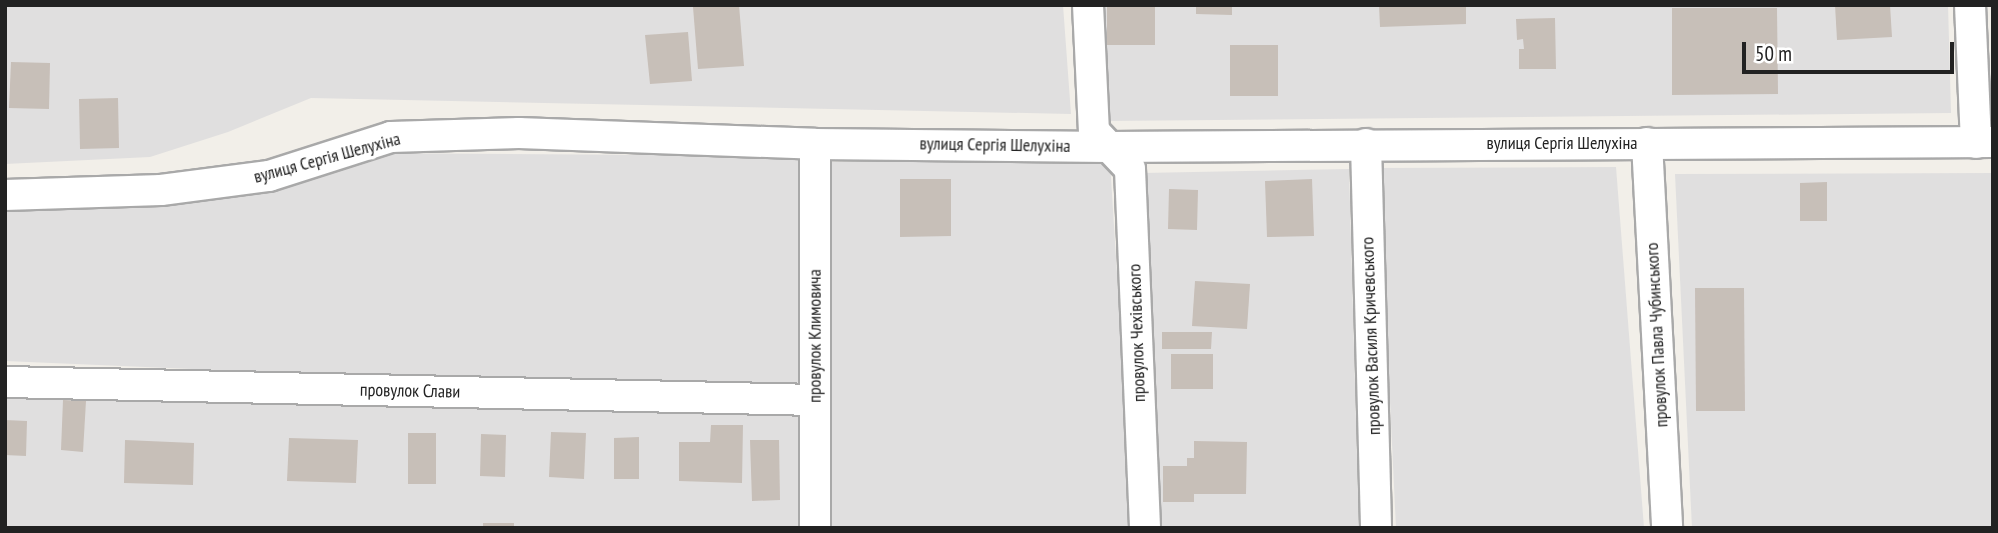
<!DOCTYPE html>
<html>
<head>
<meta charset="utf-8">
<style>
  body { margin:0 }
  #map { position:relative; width:1998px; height:533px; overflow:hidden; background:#f2efe9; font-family:"PT Sans Narrow",sans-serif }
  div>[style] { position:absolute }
  .residential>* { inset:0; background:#e0dfdf }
  .building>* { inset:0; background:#c7bfb8 }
  .roads { filter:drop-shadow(2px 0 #a9a9a9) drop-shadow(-2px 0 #a9a9a9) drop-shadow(0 2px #a9a9a9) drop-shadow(0 -2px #a9a9a9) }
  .street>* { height:30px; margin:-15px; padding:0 15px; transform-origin:15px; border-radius:15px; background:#fff }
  span { translate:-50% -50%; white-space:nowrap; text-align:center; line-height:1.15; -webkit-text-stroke:7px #fff; paint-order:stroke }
  .street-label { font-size:18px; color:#222 }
  .frame { position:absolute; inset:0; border:7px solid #222; pointer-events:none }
  .scale { position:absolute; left:1742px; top:42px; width:212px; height:32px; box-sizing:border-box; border:4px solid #222; border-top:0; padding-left:9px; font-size:21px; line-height:24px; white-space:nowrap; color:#222; -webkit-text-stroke:5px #fff; paint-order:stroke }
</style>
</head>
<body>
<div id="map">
  <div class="residential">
    <div style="clip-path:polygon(5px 5px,1063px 5px,1071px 114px,311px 98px,228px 132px,150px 157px,5px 164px)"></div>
    <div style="clip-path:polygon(1101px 5px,1948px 5px,1951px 113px,1105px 121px)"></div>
    <div style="clip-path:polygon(356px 153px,798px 156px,806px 395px,5px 361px,5px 204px)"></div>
    <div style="clip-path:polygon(829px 162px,1110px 162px,1133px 528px,827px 528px)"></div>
    <div style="clip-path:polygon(1616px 167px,1644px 528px,1396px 528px,1379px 168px)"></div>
    <div style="clip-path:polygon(1349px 169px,1359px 528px,1159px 528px,1142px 173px)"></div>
    <div style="clip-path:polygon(1993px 173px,1993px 528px,1692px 528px,1675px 174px)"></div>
    <div style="clip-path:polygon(5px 389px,808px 408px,806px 528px,5px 528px)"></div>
  </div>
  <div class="building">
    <div style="clip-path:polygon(739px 5px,744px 66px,698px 69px,693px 7px)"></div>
    <div style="clip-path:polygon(1107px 5px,1155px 5px,1155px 45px,1107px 45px)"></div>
    <div style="clip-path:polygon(1196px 5px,1232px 5px,1232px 15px,1196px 14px)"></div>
    <div style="clip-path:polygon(1379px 5px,1466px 5px,1466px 24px,1380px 27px)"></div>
    <div style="clip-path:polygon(1835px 5px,1890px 5px,1892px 37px,1837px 40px)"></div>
    <div style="clip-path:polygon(1672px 8px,1777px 8px,1778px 94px,1672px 95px)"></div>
    <div style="clip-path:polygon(1555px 18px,1556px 69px,1519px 69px,1519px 49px,1524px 49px,1523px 39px,1517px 40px,1516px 19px)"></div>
    <div style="clip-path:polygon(688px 32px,692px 81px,650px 84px,645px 35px)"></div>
    <div style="clip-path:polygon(1230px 45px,1278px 45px,1278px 96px,1230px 96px)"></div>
    <div style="clip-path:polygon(11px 62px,50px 63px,49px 109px,9px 108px)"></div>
    <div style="clip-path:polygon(118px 98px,119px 148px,80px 149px,79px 99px)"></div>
    <div style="clip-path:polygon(900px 179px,951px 179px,951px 236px,900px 237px)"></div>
    <div style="clip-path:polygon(1312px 179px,1314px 236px,1267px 237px,1265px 181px)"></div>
    <div style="clip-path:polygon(1827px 182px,1827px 221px,1800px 221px,1800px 183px)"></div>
    <div style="clip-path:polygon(1169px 189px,1198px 190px,1197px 230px,1168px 229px)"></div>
    <div style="clip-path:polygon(1195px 281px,1250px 284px,1247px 329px,1192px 326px)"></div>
    <div style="clip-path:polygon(1695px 288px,1744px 288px,1745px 411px,1696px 411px)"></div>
    <div style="clip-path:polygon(1162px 332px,1212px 332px,1211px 349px,1162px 349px)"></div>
    <div style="clip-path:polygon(1171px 354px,1213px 354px,1213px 389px,1171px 389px)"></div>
    <div style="clip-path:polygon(63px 400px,86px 401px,83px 452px,61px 450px)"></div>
    <div style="clip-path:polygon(5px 420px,27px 421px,26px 456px,5px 455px)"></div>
    <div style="clip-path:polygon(711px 425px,743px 425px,742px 483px,679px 481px,679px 442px,710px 442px)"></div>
    <div style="clip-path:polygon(551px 432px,586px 433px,584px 479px,549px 477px)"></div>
    <div style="clip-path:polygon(408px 433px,436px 433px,436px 484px,408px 484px)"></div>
    <div style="clip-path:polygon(481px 434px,506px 435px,505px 477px,480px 476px)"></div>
    <div style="clip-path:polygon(639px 437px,639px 479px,614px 479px,614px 438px)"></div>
    <div style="clip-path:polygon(289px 438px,358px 440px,356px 483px,287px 481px)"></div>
    <div style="clip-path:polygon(125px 440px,194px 443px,193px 485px,124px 483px)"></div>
    <div style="clip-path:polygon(750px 440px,779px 440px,780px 500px,752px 501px)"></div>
    <div style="clip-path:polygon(1194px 441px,1247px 442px,1246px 494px,1194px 494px,1194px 502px,1163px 502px,1163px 466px,1187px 466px,1187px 458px,1194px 458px)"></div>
    <div style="clip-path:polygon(483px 523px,514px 523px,514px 528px,483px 528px)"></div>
  </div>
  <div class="roads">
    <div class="street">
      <div style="left:1088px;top:5px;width:126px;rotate:87.3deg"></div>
      <div style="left:1094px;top:131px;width:52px;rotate:46.5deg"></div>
      <div style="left:1130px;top:169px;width:359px;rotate:87.6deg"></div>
      <div style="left:1970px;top:5px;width:138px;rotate:87.5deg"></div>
      <div style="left:1647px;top:143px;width:386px;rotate:87deg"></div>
      <div style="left:1366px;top:144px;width:384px;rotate:88.5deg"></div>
      <div style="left:5px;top:195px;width:156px;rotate:-1.8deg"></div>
      <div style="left:161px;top:190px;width:109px;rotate:-7.4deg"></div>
      <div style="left:269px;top:176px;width:128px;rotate:-17.7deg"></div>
      <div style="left:391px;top:137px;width:128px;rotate:-1.8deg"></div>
      <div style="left:519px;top:133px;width:296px;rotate:2.1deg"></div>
      <div style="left:815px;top:144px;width:294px;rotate:0.6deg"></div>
      <div style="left:1109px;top:147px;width:884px;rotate:-0.32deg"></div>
      <div style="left:5px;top:382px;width:810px;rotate:1.27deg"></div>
      <div style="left:815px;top:528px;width:384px;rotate:-90deg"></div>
    </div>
  </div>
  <div class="street-label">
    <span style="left:1562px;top:143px">вулиця Сергія Шелухіна</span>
    <span style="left:995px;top:145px;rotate:1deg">вулиця Сергія Шелухіна</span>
    <span style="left:327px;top:158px;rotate:-15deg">вулиця Сергія Шелухіна</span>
    <span style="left:1137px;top:333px;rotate:-92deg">провулок Чехівського</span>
    <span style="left:1657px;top:335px;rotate:-93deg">провулок Павла Чубинського</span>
    <span style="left:815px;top:336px;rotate:-90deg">провулок Климовича</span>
    <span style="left:1371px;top:336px;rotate:-92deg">провулок Василя Кричевського</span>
    <span style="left:410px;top:391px;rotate:1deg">провулок Слави</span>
  </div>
  <div class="frame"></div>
  <div class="scale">50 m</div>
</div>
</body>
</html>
